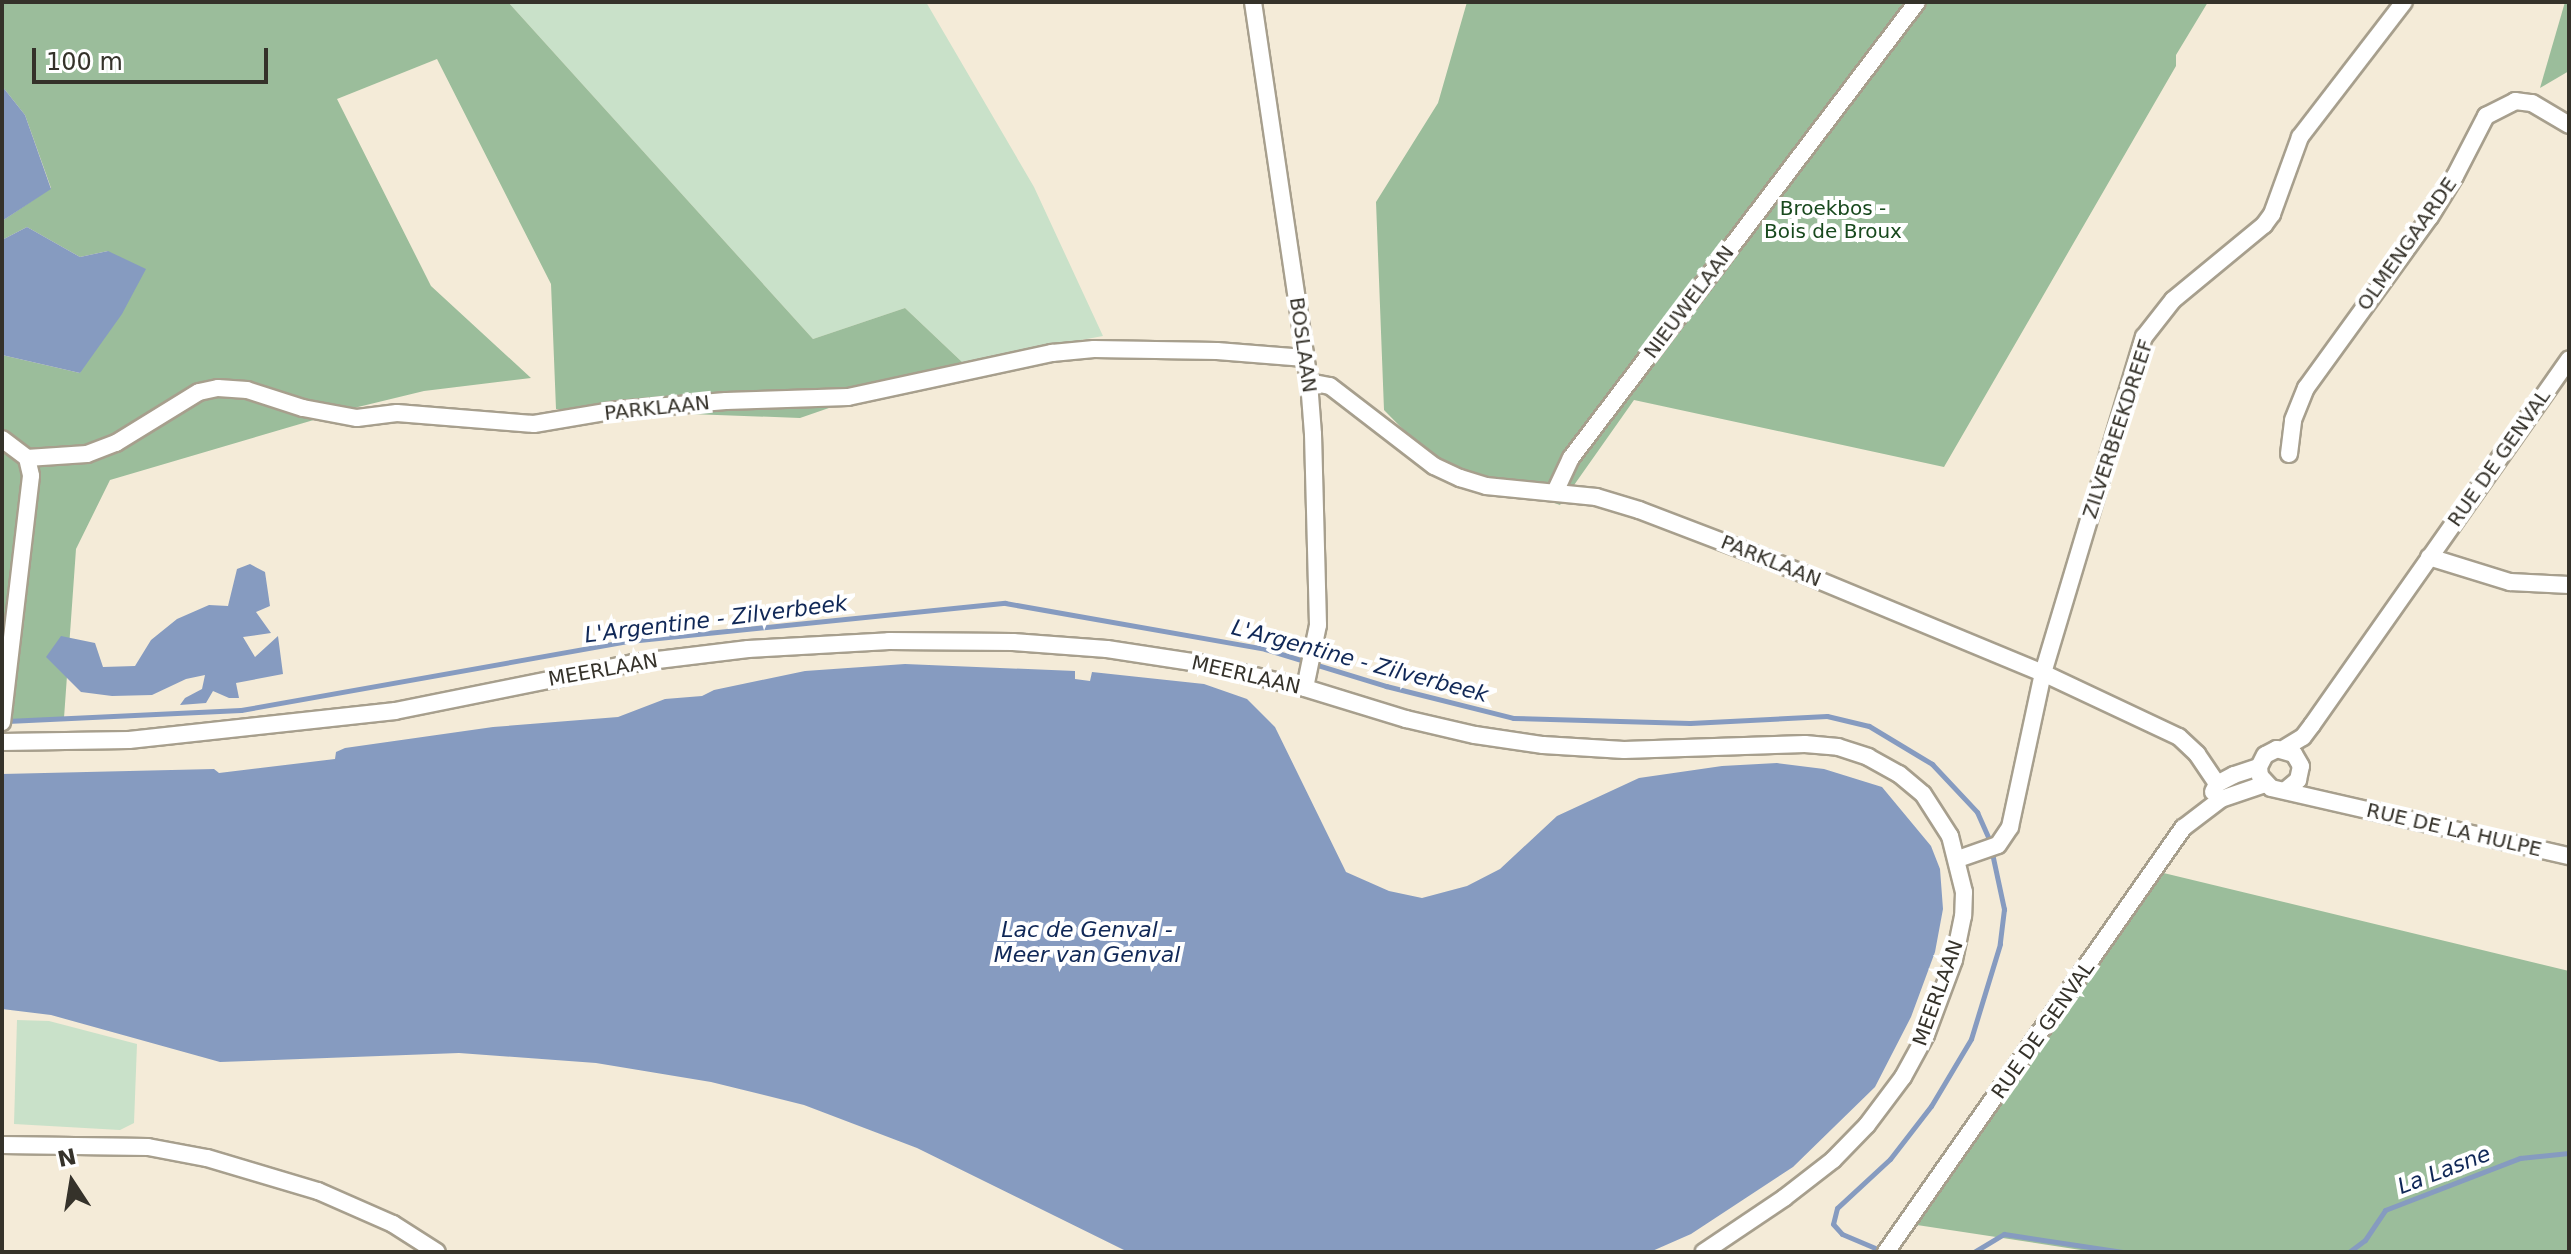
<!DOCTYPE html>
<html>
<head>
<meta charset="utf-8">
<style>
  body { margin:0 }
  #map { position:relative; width:2571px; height:1254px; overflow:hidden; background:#f4ebd8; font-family:"DejaVu Sans",sans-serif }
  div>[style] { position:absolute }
  .green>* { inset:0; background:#c9e1c9 }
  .forest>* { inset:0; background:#9bbd9b }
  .water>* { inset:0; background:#869bc0 }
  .stream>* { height:5px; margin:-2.5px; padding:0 2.5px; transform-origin:2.5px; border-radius:2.5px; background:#869bc0 }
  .roads { filter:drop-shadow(2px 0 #a79f8d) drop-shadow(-2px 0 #a79f8d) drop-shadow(0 2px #a79f8d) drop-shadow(0 -2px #a79f8d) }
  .minor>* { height:16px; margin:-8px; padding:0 8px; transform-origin:8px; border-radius:8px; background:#fff }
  span { translate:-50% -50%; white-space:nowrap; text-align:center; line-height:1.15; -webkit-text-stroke:8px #fff; paint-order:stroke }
  .park-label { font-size:20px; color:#18491d }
  .street-label { font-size:20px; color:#35322a }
  .water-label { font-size:22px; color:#102857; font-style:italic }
  .frame { position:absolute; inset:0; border:4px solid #35322a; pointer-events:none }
  .north { position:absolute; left:32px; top:1142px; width:80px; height:80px; -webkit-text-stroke:6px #fff; paint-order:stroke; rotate:348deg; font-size:22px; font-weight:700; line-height:32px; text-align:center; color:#35322a }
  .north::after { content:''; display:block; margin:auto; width:28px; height:36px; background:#35322a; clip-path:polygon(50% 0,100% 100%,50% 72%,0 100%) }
  .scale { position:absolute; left:32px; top:48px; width:236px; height:36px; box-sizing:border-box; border:4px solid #35322a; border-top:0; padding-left:10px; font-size:24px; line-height:28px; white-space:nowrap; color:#35322a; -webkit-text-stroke:6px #fff; paint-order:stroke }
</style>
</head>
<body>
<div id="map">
  <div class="green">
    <div style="clip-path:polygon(508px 2px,926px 2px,1034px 187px,1103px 336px,962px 362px,905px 308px,813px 339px)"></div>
    <div style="clip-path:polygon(17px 1020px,49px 1021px,137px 1044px,134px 1123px,120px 1130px,14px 1124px)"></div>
  </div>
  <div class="forest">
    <div style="clip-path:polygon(2px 2px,508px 2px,813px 339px,905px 308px,962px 362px,800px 418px,556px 409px,551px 284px,437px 59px,337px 99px,431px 286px,531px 378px,424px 391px,358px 407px,110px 480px,76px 549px,64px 718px,2px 721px,2px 355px,80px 373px,108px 251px,80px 257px,27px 227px,2px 240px,2px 221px,51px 188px,25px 115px,2px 86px)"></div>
    <div style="clip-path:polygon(1467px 2px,2208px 2px,2176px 55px,2176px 66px,1944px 467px,1634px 400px,1560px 505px,1433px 460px,1384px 410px,1376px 202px,1438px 103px)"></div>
    <div style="clip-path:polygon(2565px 2px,2569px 2px,2569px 71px,2540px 88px)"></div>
    <div style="clip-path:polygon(2147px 869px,2569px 971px,2569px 1252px,2094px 1252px,1917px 1225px)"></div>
  </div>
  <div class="water">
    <div style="clip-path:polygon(2px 86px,25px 115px,51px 189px,2px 221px)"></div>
    <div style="clip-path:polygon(27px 227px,80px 257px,108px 251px,146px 269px,122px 314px,80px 373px,2px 355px,2px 240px)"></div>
    <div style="clip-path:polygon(250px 564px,265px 572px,270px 606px,256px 612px,271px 633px,243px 637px,255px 657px,278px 636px,283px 674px,236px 683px,239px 698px,229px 698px,213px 691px,206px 703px,180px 705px,185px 698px,202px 689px,205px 675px,186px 679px,152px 695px,112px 696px,81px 692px,46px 657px,61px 636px,95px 643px,103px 667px,135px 666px,151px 640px,177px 619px,209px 605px,228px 606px,237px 569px)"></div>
    <div style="clip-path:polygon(905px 664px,1075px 671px,1075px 679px,1090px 681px,1092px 672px,1204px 684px,1247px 699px,1275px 727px,1346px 872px,1389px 891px,1422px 898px,1467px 886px,1500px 869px,1557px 816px,1639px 778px,1722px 766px,1777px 763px,1824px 769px,1882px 787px,1931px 846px,1940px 869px,1943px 909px,1935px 952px,1911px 1017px,1875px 1087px,1793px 1167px,1691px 1234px,1650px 1252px,1128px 1252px,917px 1148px,804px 1105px,711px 1082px,596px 1063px,459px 1053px,220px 1062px,51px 1015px,2px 1009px,2px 774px,214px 769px,219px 773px,335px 759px,336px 752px,345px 748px,493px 727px,618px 717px,665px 699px,702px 696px,714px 690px,805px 671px)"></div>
  </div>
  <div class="stream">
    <div style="left:7px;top:721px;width:234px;rotate:-2.7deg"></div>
    <div style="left:241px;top:710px;width:394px;rotate:-10.1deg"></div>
    <div style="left:629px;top:641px;width:378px;rotate:-5.8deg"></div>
    <div style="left:1005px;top:603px;width:264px;rotate:10deg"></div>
    <div style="left:1265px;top:649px;width:127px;rotate:17deg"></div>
    <div style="left:1386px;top:686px;width:131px;rotate:14.1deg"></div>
    <div style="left:1513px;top:718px;width:177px;rotate:1.6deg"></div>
    <div style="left:1690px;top:723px;width:137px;rotate:-2.9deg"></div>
    <div style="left:1827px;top:716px;width:43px;rotate:13.4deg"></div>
    <div style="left:1869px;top:726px;width:74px;rotate:31.1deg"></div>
    <div style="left:1932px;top:764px;width:66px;rotate:46.8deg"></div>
    <div style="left:1977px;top:812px;width:30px;rotate:66deg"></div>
    <div style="left:1989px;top:839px;width:72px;rotate:77.9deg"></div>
    <div style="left:2004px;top:909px;width:35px;rotate:97deg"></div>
    <div style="left:2000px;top:944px;width:99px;rotate:107deg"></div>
    <div style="left:1971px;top:1039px;width:78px;rotate:120.8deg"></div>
    <div style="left:1931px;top:1106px;width:67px;rotate:127.7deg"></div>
    <div style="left:1890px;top:1159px;width:72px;rotate:137.2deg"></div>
    <div style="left:1837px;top:1208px;width:16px;rotate:104deg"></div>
    <div style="left:1833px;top:1224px;width:13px;rotate:48deg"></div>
    <div style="left:1842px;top:1234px;width:36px;rotate:23deg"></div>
    <div style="left:1974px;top:1252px;width:35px;rotate:-31deg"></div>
    <div style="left:2004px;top:1234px;width:120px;rotate:8.6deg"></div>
    <div style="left:2349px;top:1252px;width:20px;rotate:-37deg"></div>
    <div style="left:2365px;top:1240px;width:36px;rotate:-56deg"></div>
    <div style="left:2385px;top:1210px;width:145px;rotate:-21.1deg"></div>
    <div style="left:2520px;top:1158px;width:49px;rotate:-5.8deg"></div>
  </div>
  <div class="roads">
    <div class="minor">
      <div style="left:1253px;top:2px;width:384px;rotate:81.6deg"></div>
      <div style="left:1309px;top:382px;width:52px;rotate:85.6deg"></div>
      <div style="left:1313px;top:434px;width:191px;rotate:88.5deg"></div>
      <div style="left:1318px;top:625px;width:64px;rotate:101.7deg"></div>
      <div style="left:1309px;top:382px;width:21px;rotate:11deg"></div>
      <div style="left:1330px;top:386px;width:131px;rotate:37.6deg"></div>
      <div style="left:1434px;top:466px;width:29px;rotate:25deg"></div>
      <div style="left:1460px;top:478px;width:27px;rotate:17deg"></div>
      <div style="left:1486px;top:486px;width:111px;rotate:5.7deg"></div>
      <div style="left:1596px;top:497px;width:45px;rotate:16.8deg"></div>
      <div style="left:1639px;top:510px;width:135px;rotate:20.9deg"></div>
      <div style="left:1765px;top:558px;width:301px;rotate:22.5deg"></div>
      <div style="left:2043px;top:673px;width:150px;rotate:25.2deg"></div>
      <div style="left:2179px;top:737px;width:25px;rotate:43deg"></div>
      <div style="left:2197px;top:754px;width:36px;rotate:56deg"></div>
      <div style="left:2px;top:439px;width:31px;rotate:37deg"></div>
      <div style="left:27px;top:458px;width:18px;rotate:77deg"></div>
      <div style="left:31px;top:476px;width:248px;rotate:96.7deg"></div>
      <div style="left:2289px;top:454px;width:34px;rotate:-83deg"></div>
      <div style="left:2293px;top:420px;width:35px;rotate:-68deg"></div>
      <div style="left:2306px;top:388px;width:211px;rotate:-54.1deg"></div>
      <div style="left:2430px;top:217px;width:48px;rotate:-58.6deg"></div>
      <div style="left:2455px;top:176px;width:68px;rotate:-62.7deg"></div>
      <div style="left:2486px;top:116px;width:33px;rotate:-27deg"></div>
      <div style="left:2515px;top:101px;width:17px;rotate:7deg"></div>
      <div style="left:2532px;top:103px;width:43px;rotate:30.7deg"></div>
      <div style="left:27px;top:458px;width:60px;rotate:-3.8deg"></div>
      <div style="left:87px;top:454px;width:31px;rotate:-21deg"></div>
      <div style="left:116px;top:443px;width:97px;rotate:-31.6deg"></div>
      <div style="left:199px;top:392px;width:19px;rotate:-12deg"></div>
      <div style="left:218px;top:388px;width:29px;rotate:4deg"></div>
      <div style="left:247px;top:390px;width:59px;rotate:17.8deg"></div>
      <div style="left:303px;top:408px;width:55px;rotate:10.5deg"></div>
      <div style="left:357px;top:418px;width:40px;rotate:-7.1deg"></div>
      <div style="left:397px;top:413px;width:137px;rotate:4.6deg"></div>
      <div style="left:534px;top:424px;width:85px;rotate:-9.5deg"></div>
      <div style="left:618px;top:410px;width:108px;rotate:-4.8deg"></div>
      <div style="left:726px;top:401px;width:122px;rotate:-1.9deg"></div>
      <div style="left:848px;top:397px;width:209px;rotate:-12.2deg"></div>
      <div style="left:1052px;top:353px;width:42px;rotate:-5.4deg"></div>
      <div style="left:1094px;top:349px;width:123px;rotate:0.9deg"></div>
      <div style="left:1217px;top:351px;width:88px;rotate:4.5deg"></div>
      <div style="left:1555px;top:492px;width:38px;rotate:-65deg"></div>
      <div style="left:1571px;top:458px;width:572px;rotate:-52.81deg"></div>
      <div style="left:2429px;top:557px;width:85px;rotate:17.2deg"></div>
      <div style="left:2510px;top:582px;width:59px;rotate:2.9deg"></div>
      <div style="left:2px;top:742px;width:127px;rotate:-0.9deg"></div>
      <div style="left:129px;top:740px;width:268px;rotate:-6.2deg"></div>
      <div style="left:395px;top:711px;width:243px;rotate:-11.4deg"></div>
      <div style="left:633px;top:663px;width:116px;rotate:-6.9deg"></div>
      <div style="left:748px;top:649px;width:141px;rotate:-3.2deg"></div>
      <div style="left:889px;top:641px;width:124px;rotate:0.5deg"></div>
      <div style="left:1013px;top:642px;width:94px;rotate:4.3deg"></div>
      <div style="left:1107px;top:649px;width:99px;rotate:8.7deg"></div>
      <div style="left:1205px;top:664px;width:103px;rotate:13.5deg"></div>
      <div style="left:1305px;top:688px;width:106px;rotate:17.1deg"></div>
      <div style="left:1406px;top:719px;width:71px;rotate:13.1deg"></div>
      <div style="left:1475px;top:735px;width:69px;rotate:8.4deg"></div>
      <div style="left:1543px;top:745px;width:81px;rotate:3.5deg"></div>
      <div style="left:1624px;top:750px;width:181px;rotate:-1.9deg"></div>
      <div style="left:1805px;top:744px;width:33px;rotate:5deg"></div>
      <div style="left:1838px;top:747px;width:32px;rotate:18deg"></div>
      <div style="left:1868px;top:757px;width:35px;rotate:29deg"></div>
      <div style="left:1899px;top:774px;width:31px;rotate:40deg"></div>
      <div style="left:1923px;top:794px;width:50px;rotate:57.3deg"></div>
      <div style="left:1950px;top:836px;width:58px;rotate:76deg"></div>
      <div style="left:1964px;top:892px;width:24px;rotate:92deg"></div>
      <div style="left:1963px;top:916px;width:45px;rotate:101.6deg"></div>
      <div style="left:1954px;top:960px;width:80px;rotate:110.5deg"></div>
      <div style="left:1926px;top:1035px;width:48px;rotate:118.7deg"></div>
      <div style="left:1903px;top:1077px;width:60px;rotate:126.9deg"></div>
      <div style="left:1867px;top:1125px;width:49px;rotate:134.2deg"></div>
      <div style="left:1833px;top:1160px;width:62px;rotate:142.2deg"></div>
      <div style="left:1784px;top:1198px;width:97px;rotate:146deg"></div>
      <div style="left:2283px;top:749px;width:23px;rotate:-31deg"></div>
      <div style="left:2303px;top:737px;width:15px;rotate:-53deg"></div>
      <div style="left:2312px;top:725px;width:447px;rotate:-54.9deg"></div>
      <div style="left:2286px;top:790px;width:16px;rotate:-40deg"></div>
      <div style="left:2298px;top:780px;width:14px;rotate:-78deg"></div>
      <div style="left:2301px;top:766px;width:14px;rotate:-120deg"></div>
      <div style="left:2294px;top:754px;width:18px;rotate:-164deg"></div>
      <div style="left:2277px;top:749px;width:13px;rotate:153deg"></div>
      <div style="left:2265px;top:755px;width:13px;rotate:117deg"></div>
      <div style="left:2259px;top:767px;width:9px;rotate:84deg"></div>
      <div style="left:2260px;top:776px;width:16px;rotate:47deg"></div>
      <div style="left:2271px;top:788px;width:306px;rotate:12.9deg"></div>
      <div style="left:2213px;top:792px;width:9px;rotate:-63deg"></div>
      <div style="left:2217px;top:784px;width:19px;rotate:-28deg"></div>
      <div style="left:2234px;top:775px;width:26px;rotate:-18deg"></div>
      <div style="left:1958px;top:859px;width:42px;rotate:-19.3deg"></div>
      <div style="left:1998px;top:845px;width:22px;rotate:-56deg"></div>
      <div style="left:2010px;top:827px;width:157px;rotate:-77.9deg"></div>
      <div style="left:2043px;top:673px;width:351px;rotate:-73.3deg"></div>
      <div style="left:2144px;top:337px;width:47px;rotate:-51.9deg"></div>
      <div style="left:2173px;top:300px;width:118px;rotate:-39.5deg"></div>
      <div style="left:2264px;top:225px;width:14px;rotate:-54deg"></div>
      <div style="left:2272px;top:214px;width:82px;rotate:-70deg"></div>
      <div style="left:2300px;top:137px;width:170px;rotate:-52.4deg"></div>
      <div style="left:2px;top:1145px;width:146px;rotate:0.8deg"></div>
      <div style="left:148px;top:1147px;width:60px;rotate:10.6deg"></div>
      <div style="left:207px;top:1158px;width:116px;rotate:16.6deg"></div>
      <div style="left:318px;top:1191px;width:82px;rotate:23.7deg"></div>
      <div style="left:393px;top:1224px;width:52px;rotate:32.5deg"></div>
      <div style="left:1886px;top:1252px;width:518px;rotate:-54.99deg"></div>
      <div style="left:2183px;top:828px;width:48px;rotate:-37.3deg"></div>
      <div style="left:2221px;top:799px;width:46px;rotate:-18.8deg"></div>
    </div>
  </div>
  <div class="park-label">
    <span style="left:1833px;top:220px">Broekbos -<br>Bois de Broux</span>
  </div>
  <div class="street-label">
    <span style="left:2407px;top:244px;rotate:-55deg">OLMENGAARDE</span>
    <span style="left:1689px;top:302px;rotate:-53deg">NIEUWELAAN</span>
    <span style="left:1303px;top:345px;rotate:82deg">BOSLAAN</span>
    <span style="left:657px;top:408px;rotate:-6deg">PARKLAAN</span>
    <span style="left:2118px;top:429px;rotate:-72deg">ZILVERBEEKDREEF</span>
    <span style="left:2499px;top:458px;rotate:-55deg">RUE DE GENVAL</span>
    <span style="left:1771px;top:561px;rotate:22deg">PARKLAAN</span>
    <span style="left:603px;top:670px;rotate:-10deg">MEERLAAN</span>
    <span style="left:1246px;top:675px;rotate:13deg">MEERLAAN</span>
    <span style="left:2454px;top:830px;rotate:13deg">RUE DE LA HULPE</span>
    <span style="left:1938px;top:993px;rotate:-70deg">MEERLAAN</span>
    <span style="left:2043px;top:1030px;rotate:-55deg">RUE DE GENVAL</span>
  </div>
  <div class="water-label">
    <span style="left:716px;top:619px;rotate:-7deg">L'Argentine - Zilverbeek</span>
    <span style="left:1360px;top:661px;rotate:15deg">L'Argentine - Zilverbeek</span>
    <span style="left:1087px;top:942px">Lac de Genval -<br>Meer van Genval</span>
    <span style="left:2444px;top:1170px;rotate:-21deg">La Lasne</span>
  </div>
  <div class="frame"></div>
  <div class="north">N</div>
  <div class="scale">100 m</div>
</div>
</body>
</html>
